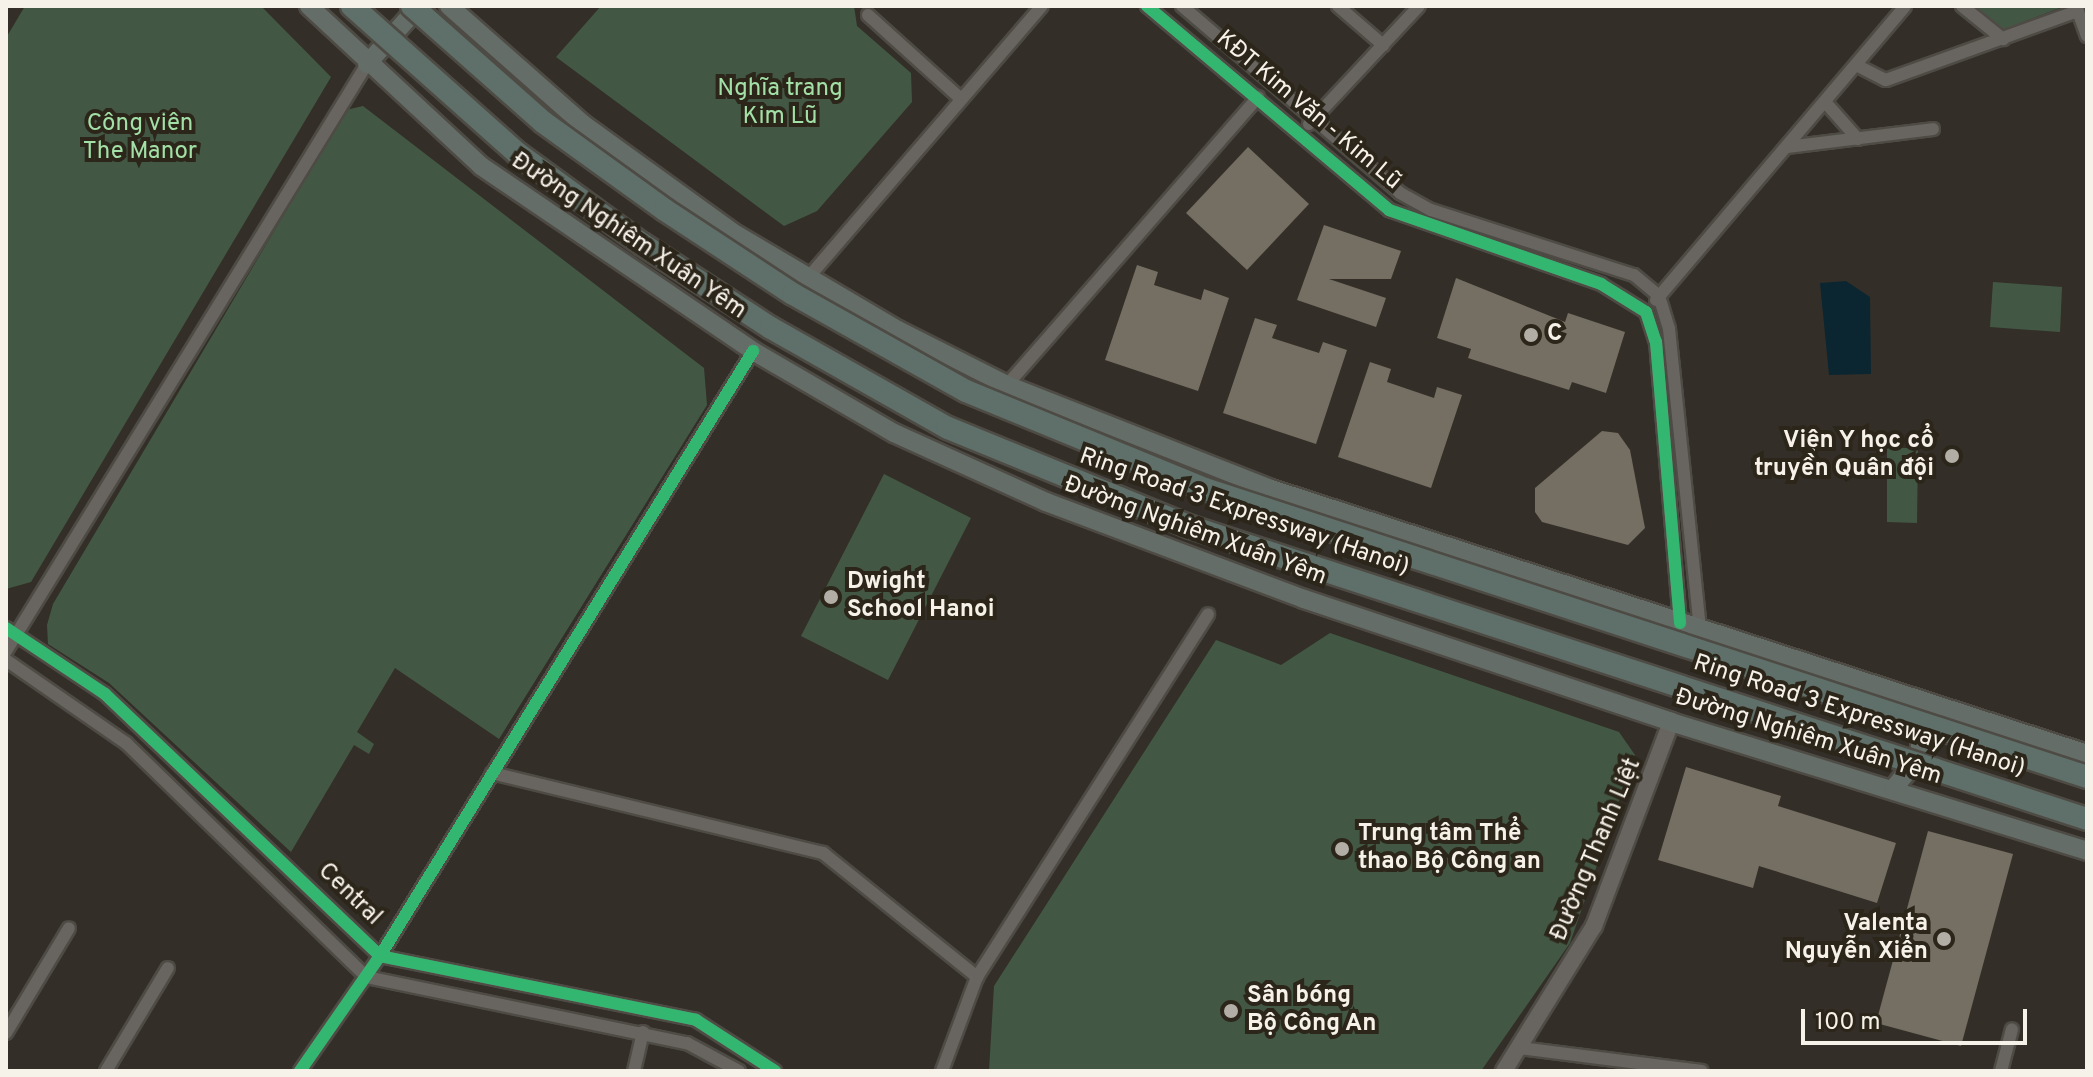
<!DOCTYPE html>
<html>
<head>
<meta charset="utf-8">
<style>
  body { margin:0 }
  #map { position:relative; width:2093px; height:1077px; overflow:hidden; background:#332f28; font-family:Overpass,sans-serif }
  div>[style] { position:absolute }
  .green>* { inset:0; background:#435844 }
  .water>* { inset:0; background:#0b2631 }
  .building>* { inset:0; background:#756e62 }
  .roads { filter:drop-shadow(2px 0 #4e4b45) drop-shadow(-2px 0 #4e4b45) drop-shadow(0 2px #4e4b45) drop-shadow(0 -2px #4e4b45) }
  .street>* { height:12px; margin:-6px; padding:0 6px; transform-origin:6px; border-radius:6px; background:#686560 }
  .secondary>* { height:16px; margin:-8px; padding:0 8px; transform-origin:8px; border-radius:8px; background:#686560 }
  .primary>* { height:18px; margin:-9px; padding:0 9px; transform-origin:9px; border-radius:9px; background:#646d67 }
  .bridges { filter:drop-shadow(2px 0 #4e4b45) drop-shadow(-2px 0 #4e4b45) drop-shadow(0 2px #4e4b45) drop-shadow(0 -2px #4e4b45) }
  .highway-bridge>* { height:22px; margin:-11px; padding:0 11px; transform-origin:11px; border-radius:11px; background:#5f6f69 }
  .cycleway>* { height:12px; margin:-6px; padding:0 6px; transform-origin:6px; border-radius:6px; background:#33b770 }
  .dots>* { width:22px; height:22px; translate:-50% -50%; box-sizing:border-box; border:4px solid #2c261a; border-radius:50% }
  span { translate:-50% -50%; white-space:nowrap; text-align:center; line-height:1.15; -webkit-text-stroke:8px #2c261a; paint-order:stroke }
  .park-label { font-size:24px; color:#a2e0a7 }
  .street-label { font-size:24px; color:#f6f2ea }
  .poi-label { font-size:24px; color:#f6f2ea; font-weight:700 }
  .left { translate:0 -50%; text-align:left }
  .right { translate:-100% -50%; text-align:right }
  .frame { position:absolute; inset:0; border:8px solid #f6f2ea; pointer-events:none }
  .scale { position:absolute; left:1801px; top:1009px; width:226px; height:36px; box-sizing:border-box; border:4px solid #f6f2ea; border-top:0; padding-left:10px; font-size:24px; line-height:28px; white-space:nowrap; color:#f6f2ea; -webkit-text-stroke:6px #2c261a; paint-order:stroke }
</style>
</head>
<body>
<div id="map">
  <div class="green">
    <div style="clip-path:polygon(25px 6px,261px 6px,331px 77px,31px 582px,6px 589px,6px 38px)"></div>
    <div style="clip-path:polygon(601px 6px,854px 6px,857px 26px,911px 73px,912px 102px,817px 211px,784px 226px,556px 57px)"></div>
    <div style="clip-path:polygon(1972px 6px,2065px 6px,2002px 30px)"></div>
    <div style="clip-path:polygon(363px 106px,704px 368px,707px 405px,499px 739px,395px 668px,357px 732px,374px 744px,369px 754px,354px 745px,291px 852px,109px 683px,48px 644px,47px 625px,53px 604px,346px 110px)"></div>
    <div style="clip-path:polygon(1993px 282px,2062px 287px,2060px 332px,1990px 327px)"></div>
    <div style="clip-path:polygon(1887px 448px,1918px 448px,1917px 523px,1887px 522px)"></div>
    <div style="clip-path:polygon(884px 474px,971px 518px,888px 680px,801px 636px)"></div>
    <div style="clip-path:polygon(1330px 633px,1619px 732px,1635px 755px,1570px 943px,1481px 1071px,989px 1071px,994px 986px,1216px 640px,1281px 665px)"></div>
  </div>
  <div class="water">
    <div style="clip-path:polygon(1846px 281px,1870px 297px,1871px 374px,1829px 375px,1820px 283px)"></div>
  </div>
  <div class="building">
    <div style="clip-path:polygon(1248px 147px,1309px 204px,1247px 270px,1186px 213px)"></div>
    <div style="clip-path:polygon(1324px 225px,1401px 251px,1391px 279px,1329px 279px,1386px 298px,1376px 327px,1297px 300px)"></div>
    <div style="clip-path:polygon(1137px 265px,1158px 272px,1154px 285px,1201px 300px,1204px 289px,1229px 298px,1198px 391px,1105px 360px)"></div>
    <div style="clip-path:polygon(1456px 278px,1565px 322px,1568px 313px,1625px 332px,1606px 393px,1572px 382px,1569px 390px,1468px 358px,1471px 349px,1437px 338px)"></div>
    <div style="clip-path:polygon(1255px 318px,1277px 325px,1272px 338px,1319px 353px,1323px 342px,1347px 350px,1316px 444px,1223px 413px)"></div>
    <div style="clip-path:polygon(1370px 362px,1391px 369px,1387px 382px,1434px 398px,1437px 387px,1462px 395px,1431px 488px,1338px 457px)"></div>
    <div style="clip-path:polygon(1602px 431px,1618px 433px,1630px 450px,1645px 528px,1628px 545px,1542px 522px,1535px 512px,1535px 488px)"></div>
    <div style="clip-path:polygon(1686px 767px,1781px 796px,1778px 806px,1896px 843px,1877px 903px,1759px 866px,1753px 888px,1658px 860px)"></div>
    <div style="clip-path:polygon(1928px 831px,2013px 854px,1961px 1046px,1876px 1023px)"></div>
  </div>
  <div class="roads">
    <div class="street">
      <div style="left:1147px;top:6px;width:317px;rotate:40.1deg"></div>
      <div style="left:1389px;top:210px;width:225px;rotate:19.2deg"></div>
      <div style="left:1601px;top:284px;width:53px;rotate:31.9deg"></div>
      <div style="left:1646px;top:312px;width:32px;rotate:72deg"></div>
      <div style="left:1656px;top:342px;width:282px;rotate:85.1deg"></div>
      <div style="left:1182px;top:6px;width:287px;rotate:40.6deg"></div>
      <div style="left:1400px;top:193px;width:35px;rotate:29deg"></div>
      <div style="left:1431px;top:210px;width:213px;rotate:17.8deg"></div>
      <div style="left:1634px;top:275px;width:33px;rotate:40deg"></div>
      <div style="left:1659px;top:296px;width:34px;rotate:73deg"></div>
      <div style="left:1669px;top:329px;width:303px;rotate:84.1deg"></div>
      <div style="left:1338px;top:6px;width:60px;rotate:40.9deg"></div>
      <div style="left:1962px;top:6px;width:53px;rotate:38.8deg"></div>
      <div style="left:2076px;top:6px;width:32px;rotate:70deg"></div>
      <div style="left:868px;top:15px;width:125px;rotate:42.1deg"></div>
      <div style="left:1858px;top:66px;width:31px;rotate:27deg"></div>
      <div style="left:1886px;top:80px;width:204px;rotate:-19.8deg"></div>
      <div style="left:1826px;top:103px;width:48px;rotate:48.4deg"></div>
      <div style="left:1309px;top:124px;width:161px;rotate:-47deg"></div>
      <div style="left:1787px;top:147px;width:147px;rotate:-7deg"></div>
      <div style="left:807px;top:279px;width:360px;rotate:-49.3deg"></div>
      <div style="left:1656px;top:300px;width:385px;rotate:-49.7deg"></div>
      <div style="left:1007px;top:385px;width:382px;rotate:-48.9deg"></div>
      <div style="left:6px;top:628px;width:119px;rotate:33.7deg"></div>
      <div style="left:105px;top:694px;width:380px;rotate:43.6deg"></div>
      <div style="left:380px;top:956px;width:322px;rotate:11.4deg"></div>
      <div style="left:696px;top:1020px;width:94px;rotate:32.8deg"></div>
      <div style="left:6px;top:651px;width:689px;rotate:-58.41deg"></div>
      <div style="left:6px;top:660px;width:146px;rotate:34.7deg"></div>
      <div style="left:126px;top:743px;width:336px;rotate:44.2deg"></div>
      <div style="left:367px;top:977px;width:327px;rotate:11.7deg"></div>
      <div style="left:687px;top:1043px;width:59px;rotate:28.3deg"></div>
      <div style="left:492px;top:773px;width:341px;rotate:13.6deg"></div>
      <div style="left:823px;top:853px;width:198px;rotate:38.8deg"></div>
      <div style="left:6px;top:1033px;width:122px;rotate:-59deg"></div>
      <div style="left:1520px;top:1048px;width:183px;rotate:7.2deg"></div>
      <div style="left:106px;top:1071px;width:120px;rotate:-59deg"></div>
      <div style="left:300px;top:1071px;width:140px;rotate:-55.2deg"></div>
      <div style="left:380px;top:956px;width:711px;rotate:-58.34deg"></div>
      <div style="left:634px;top:1071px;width:40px;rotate:-77deg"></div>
      <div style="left:942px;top:1071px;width:100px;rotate:-69.6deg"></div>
      <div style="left:977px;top:977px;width:430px;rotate:-57.5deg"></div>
      <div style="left:2001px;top:1071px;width:43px;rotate:-75.3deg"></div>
    </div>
    <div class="secondary">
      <div style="left:1504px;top:1071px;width:171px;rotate:-58.2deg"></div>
      <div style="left:1594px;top:926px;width:218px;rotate:-69.3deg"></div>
    </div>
    <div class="primary">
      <div style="left:309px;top:6px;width:235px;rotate:42.9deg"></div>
      <div style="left:481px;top:166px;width:329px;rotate:34.2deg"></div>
      <div style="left:753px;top:351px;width:163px;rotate:30.2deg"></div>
      <div style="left:894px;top:433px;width:167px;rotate:24.4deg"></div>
      <div style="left:1046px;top:502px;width:276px;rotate:20.6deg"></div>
      <div style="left:1304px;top:599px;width:387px;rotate:18.5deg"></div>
      <div style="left:1671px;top:722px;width:436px;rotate:17.2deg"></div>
      <div style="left:449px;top:6px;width:179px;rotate:41.4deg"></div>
      <div style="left:583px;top:124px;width:184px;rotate:35.9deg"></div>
      <div style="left:732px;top:232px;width:193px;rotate:30.6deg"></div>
      <div style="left:898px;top:330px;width:122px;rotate:26.8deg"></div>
      <div style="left:1007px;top:385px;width:284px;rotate:21.5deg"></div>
      <div style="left:1271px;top:489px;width:858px;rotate:17.99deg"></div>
      <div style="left:367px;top:64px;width:78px;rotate:-48.1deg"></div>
      <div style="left:1894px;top:788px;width:41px;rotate:-50.9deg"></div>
      <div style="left:1920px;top:756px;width:43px;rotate:-90deg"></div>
    </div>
  </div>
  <div class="bridges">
    <div class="highway-bridge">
      <div style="left:352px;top:6px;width:221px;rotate:41.7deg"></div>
      <div style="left:517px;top:153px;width:155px;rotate:36.1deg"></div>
      <div style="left:642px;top:244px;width:154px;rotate:33.1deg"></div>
      <div style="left:771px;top:328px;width:203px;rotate:29.5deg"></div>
      <div style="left:948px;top:428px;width:262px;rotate:22.2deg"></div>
      <div style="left:1191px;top:527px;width:942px;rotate:18.05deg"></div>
      <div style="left:412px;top:6px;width:175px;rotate:41.5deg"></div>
      <div style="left:543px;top:122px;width:150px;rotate:35.8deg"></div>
      <div style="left:665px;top:210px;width:153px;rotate:33.3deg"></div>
      <div style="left:793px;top:294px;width:198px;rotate:29.3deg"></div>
      <div style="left:966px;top:391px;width:258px;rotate:22.3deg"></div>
      <div style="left:1205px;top:489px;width:928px;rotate:18.08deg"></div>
    </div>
  </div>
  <div class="cycleway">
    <div style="left:1147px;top:6px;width:317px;rotate:40.1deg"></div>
    <div style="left:1389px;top:210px;width:225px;rotate:19.2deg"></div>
    <div style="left:1601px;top:284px;width:53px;rotate:31.9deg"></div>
    <div style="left:1646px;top:312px;width:32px;rotate:72deg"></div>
    <div style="left:1656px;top:342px;width:282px;rotate:85.1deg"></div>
    <div style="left:6px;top:628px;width:119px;rotate:33.7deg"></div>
    <div style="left:105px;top:694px;width:380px;rotate:43.6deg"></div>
    <div style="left:380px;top:956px;width:322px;rotate:11.4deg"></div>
    <div style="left:696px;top:1020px;width:94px;rotate:32.8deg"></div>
    <div style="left:300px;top:1071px;width:140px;rotate:-55.2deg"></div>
    <div style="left:380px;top:956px;width:711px;rotate:-58.34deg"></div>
  </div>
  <div class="dots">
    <div style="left:1531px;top:335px;background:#b2aea6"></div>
    <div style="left:1952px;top:456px;background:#b2aea6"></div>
    <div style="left:831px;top:597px;background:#b2aea6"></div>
    <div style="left:1342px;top:849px;background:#b2aea6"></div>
    <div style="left:1944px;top:939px;background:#b2aea6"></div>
    <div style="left:1231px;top:1011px;background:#b2aea6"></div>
  </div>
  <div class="park-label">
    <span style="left:780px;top:104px">Nghĩa trang<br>Kim Lũ</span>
    <span style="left:140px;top:139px">Công viên<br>The Manor</span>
  </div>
  <div class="street-label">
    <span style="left:1308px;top:111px;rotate:40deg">KĐT Kim Văn - Kim Lũ</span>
    <span style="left:628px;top:237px;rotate:34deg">Đường Nghiêm Xuân Yêm</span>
    <span style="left:1244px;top:513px;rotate:19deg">Ring Road 3 Expressway (Hanoi)</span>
    <span style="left:1195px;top:532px;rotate:20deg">Đường Nghiêm Xuân Yêm</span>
    <span style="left:1859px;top:717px;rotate:18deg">Ring Road 3 Expressway (Hanoi)</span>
    <span style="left:1808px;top:738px;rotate:17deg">Đường Nghiêm Xuân Yêm</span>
    <span style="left:1597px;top:850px;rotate:-67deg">Đường Thanh Liệt</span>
    <span style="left:349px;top:895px;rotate:44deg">Central</span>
  </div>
  <div class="poi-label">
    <span class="left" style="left:1547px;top:335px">C</span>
    <span class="right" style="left:1934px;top:456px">Viện Y học cổ<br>truyền Quân đội</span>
    <span class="left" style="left:847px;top:597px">Dwight<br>School Hanoi</span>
    <span class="left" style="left:1358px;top:849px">Trung tâm Thể<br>thao Bộ Công an</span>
    <span class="right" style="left:1928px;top:939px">Valenta<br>Nguyễn Xiển</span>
    <span class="left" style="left:1247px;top:1011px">Sân bóng<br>Bộ Công An</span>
  </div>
  <div class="frame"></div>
  <div class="scale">100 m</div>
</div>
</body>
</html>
